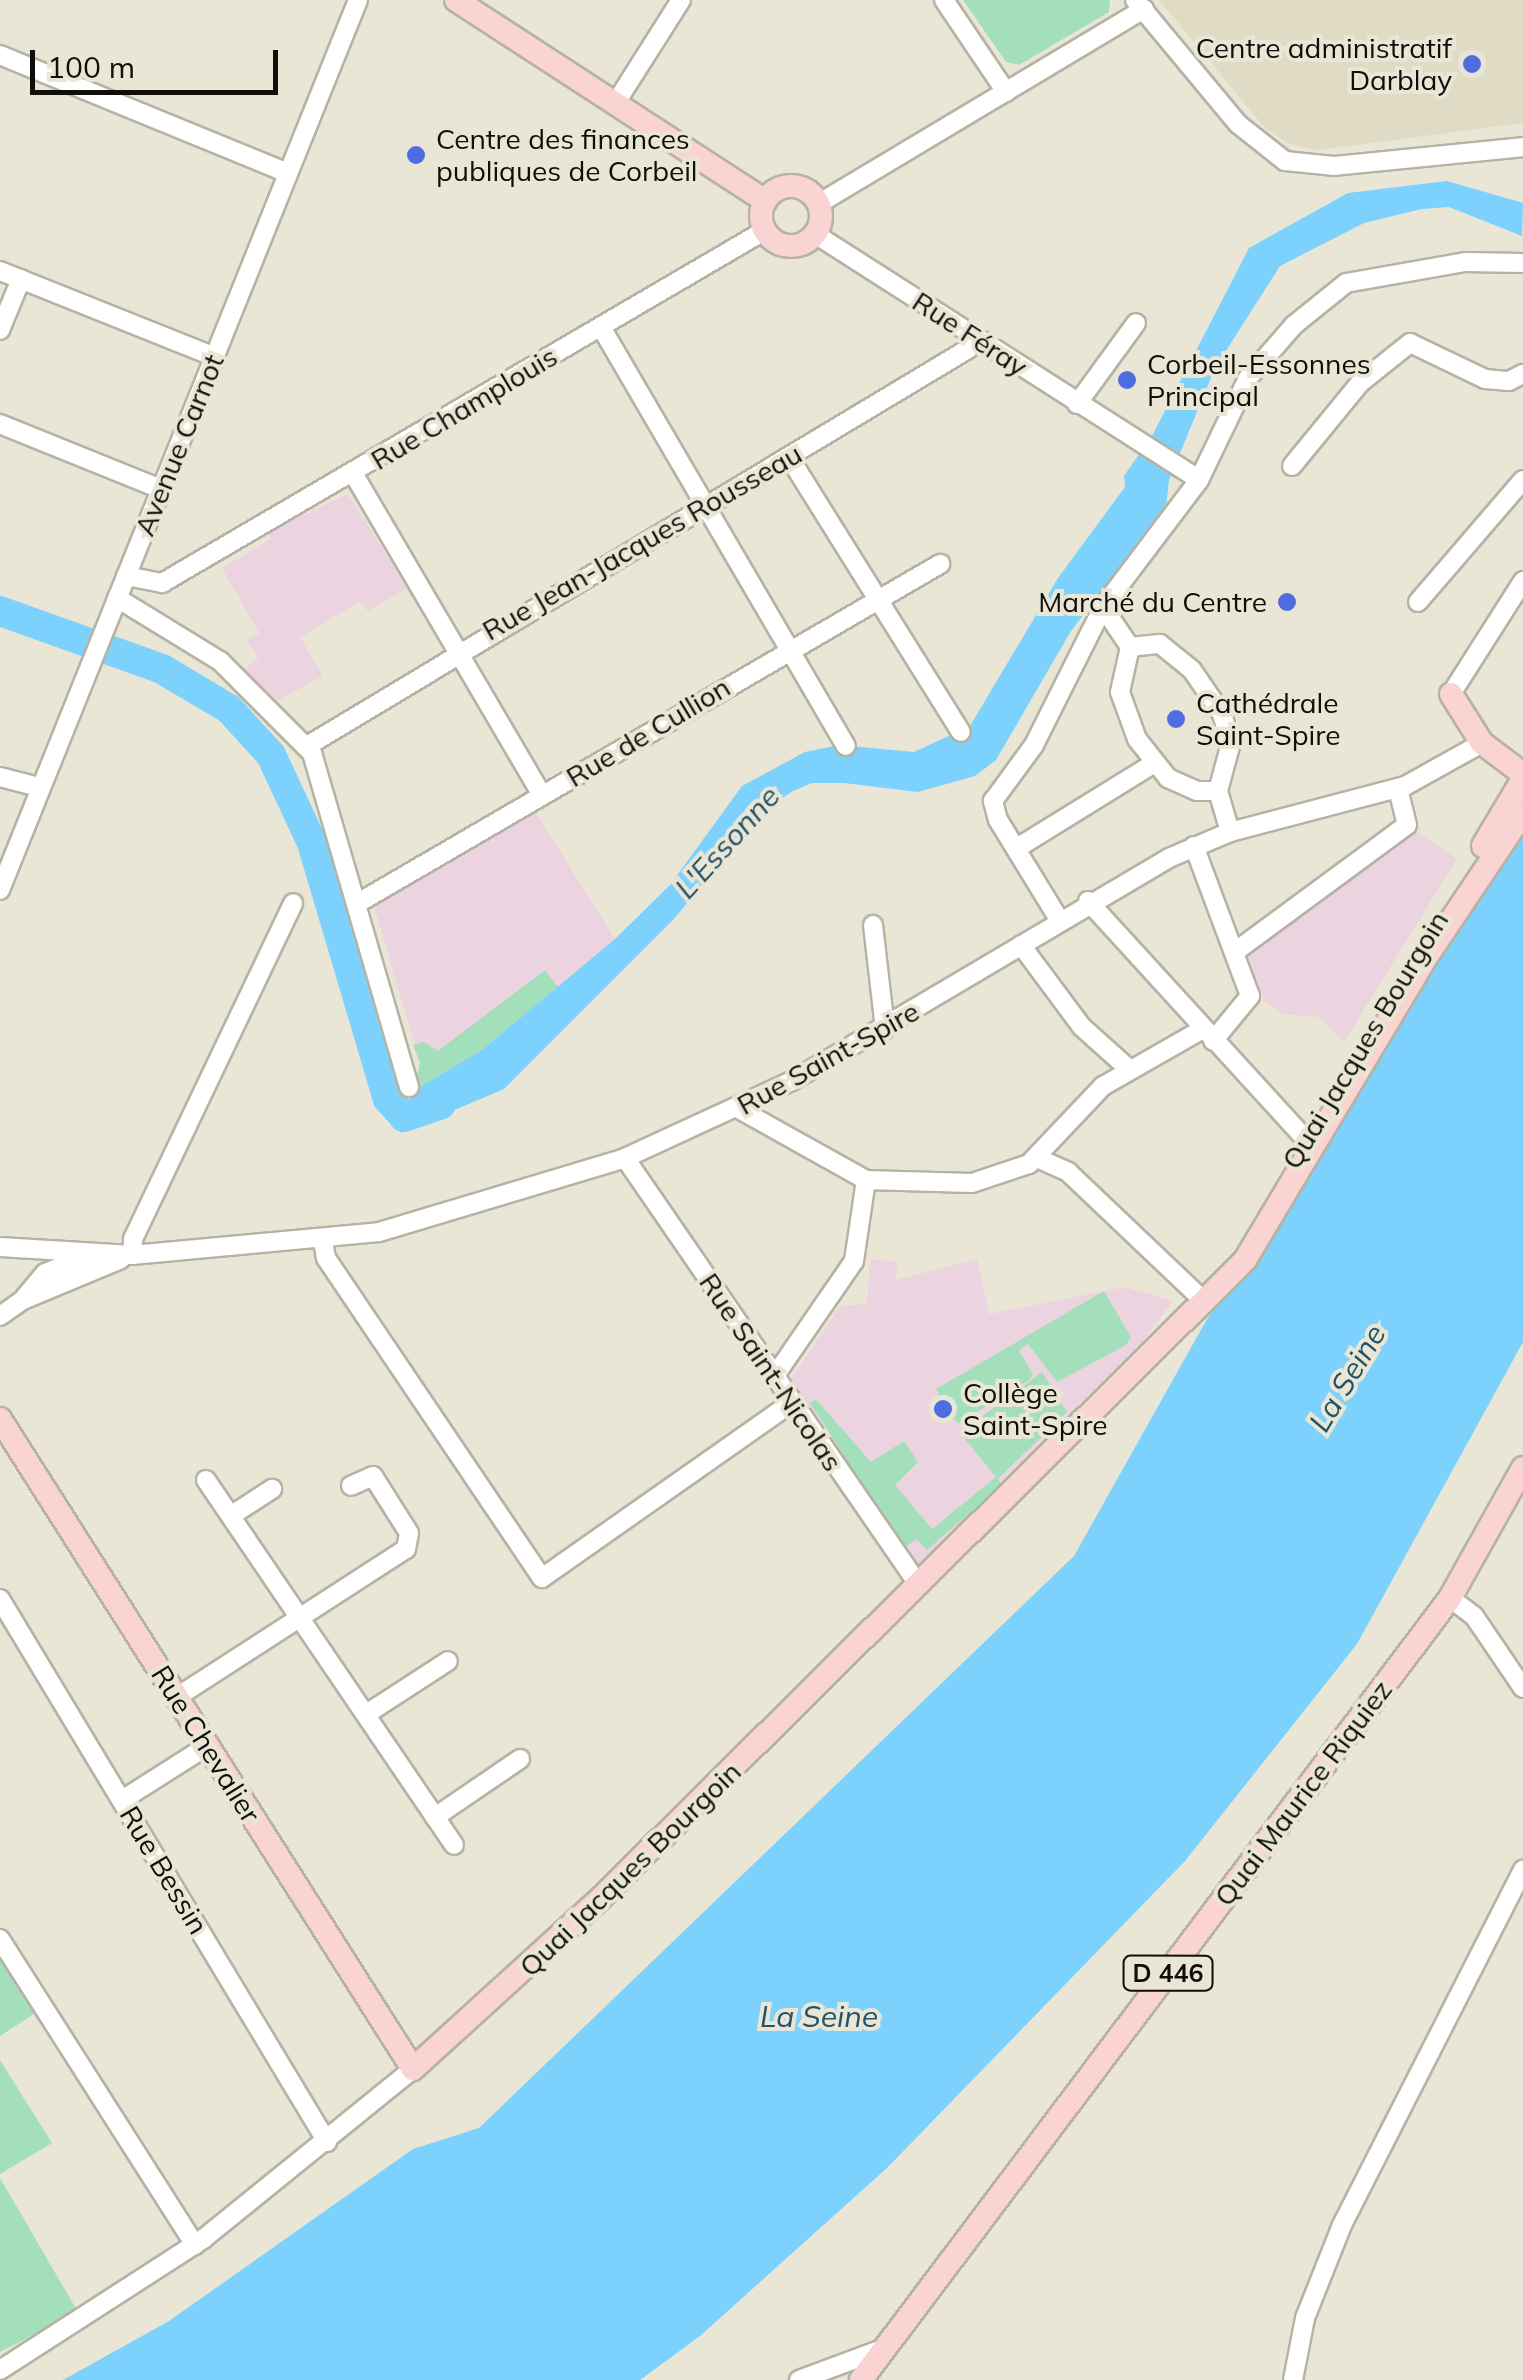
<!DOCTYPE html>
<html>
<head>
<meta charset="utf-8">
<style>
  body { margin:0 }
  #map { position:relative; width:1523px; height:2380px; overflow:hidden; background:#e9e6d6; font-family:Mulish,sans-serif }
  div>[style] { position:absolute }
  .built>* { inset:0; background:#e0dbc4 }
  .education>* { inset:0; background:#ebd4e0 }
  .green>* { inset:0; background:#a4dfbc }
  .water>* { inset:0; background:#7dd1fd }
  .river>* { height:30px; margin:-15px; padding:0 15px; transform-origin:15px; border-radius:15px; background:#7dd1fd }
  .roads { filter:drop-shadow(2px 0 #b6b3a5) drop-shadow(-2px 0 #b6b3a5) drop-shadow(0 2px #b6b3a5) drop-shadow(0 -2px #b6b3a5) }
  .minor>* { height:18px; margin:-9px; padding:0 9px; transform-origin:9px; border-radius:9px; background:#fff }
  .major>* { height:22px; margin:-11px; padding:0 11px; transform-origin:11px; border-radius:11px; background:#fad4d3 }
  .major>.ring { margin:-11px; padding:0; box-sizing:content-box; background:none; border:22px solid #fad4d3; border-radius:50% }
  .dots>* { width:28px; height:28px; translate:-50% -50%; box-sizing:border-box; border:5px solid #e9e6d6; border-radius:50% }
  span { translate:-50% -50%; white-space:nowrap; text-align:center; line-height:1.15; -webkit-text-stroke:8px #e9e6d6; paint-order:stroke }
  .shield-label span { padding:2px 8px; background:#e9e6d6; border:2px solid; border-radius:8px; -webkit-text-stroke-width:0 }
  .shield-label { font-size:25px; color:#0f0e09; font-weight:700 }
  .poi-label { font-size:28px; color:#0f0e09 }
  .right { translate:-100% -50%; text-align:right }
  .left { translate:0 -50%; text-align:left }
  .street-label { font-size:28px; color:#0f0e09 }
  .water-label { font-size:30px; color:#245269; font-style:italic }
  .scale { position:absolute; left:30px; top:50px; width:248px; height:45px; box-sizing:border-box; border:5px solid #0f0e09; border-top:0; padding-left:12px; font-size:30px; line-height:35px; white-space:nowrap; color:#0f0e09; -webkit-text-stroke:8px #e9e6d6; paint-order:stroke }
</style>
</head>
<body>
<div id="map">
  <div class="built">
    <div style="clip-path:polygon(1159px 0,1523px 0,1523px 123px,1318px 150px,1289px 144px,1265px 128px)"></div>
  </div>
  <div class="education">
    <div style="clip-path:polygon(348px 494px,407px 588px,368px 611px,359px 602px,300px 637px,323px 676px,278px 700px,243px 670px,258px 659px,247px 640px,259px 633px,222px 568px,271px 539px,267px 532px)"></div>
    <div style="clip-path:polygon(535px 811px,615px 939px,482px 1050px,413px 1091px,420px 1063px,374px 906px)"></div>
    <div style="clip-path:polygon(1412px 829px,1457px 859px,1344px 1042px,1320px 1017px,1281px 1014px,1264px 1000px,1246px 950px)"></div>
    <div style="clip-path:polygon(870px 1259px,897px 1262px,896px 1280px,977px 1259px,989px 1314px,1125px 1287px,1173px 1301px,1122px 1370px,919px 1564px,788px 1384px,840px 1306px,867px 1304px)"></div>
  </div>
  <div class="green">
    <div style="clip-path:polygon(963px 0,1109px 0,1110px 1px,1109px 12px,1019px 65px,1006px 62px)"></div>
    <div style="clip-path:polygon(545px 970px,558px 987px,482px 1050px,413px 1091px,420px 1063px,413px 1045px,424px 1042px,438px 1051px)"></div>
    <div style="clip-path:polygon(1104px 1291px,1131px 1337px,1126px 1345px,1057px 1382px,1028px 1344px,1019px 1350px,1033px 1375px,1028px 1381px,959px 1423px,954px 1420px,936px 1389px)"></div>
    <div style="clip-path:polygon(1042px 1372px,1067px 1412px,998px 1479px,1002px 1485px,927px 1550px,916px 1539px,904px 1548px,810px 1403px,816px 1399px,871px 1462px,904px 1441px,918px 1462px,895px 1485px,932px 1529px,996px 1477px,960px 1433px)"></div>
    <div style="clip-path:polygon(0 1960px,34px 2014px,0 2036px)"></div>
    <div style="clip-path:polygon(0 2060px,52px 2143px,0 2174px)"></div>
    <div style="clip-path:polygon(0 2178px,78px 2312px,0 2352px)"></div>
  </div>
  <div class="water">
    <div style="clip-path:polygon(1447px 181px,1523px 203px,1522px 236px,1449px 207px,1422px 209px,1364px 223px,1280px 266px,1215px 368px,1169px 480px,1166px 507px,1071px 631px,996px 760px,975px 776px,918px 792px,844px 783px,812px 783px,793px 791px,765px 810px,673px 920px,504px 1089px,400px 1133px,413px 1091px,482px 1050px,615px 939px,670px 885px,742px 786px,805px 752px,839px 745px,914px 752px,970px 726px,1058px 578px,1125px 487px,1124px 476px,1153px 434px,1249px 248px,1348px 193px)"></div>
    <div style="clip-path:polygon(1523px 822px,1523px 1342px,1357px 1644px,1185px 1861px,887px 2168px,700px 2336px,640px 2380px,63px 2380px,169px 2321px,413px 2149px,479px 2128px,1074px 1556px,1207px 1319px,1273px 1236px)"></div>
  </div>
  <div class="river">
    <div style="left:0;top:611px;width:172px;rotate:19.7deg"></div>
    <div style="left:162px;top:669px;width:78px;rotate:30.8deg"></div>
    <div style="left:229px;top:709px;width:62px;rotate:47.6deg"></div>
    <div style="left:271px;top:755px;width:97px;rotate:65deg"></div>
    <div style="left:312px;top:843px;width:267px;rotate:73.5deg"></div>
    <div style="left:388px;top:1099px;width:24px;rotate:48deg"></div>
    <div style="left:404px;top:1117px;width:39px;rotate:-19deg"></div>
  </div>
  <div class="roads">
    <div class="minor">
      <div style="left:944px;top:0;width:111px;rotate:56deg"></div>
      <div style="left:1135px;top:0;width:161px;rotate:50.3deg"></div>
      <div style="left:1238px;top:124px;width:60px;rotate:38.2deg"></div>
      <div style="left:1285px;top:161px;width:49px;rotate:5.8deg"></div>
      <div style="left:1334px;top:166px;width:190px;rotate:-5.7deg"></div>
      <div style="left:0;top:55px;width:311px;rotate:22.3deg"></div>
      <div style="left:615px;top:104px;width:123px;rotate:-57.6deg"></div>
      <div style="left:818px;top:204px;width:380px;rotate:-30.9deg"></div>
      <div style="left:815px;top:234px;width:456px;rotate:32.6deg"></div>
      <div style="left:0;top:271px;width:232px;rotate:21.8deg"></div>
      <div style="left:601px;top:327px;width:485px;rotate:59.7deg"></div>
      <div style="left:0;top:330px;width:55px;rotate:-67.6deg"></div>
      <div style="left:1077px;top:404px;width:100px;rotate:-53.9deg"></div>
      <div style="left:0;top:424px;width:174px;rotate:22deg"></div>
      <div style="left:789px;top:457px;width:324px;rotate:58deg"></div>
      <div style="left:1292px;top:466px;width:107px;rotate:-50.7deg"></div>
      <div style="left:1360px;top:383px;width:64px;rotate:-38.7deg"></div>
      <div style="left:1410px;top:343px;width:83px;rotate:25.6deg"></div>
      <div style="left:1485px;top:379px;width:24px;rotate:5deg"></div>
      <div style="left:1509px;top:381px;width:16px;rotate:-27deg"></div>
      <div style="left:353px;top:473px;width:373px;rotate:59.6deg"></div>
      <div style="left:126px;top:576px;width:37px;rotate:11deg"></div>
      <div style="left:162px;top:583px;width:697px;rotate:-30.32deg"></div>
      <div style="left:117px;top:598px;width:121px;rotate:31.5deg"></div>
      <div style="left:220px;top:661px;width:130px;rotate:45deg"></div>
      <div style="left:312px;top:753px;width:348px;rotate:73.8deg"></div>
      <div style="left:1418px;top:602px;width:161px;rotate:-49.3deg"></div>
      <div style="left:1103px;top:607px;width:48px;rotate:56deg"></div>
      <div style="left:1451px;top:694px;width:134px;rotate:-57.5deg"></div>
      <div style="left:307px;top:746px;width:771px;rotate:-30.99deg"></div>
      <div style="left:968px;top:349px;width:14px;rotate:-60deg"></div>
      <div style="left:0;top:777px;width:40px;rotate:14.4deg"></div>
      <div style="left:1218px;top:791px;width:21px;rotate:180deg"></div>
      <div style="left:1197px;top:791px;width:32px;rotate:-156deg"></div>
      <div style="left:1168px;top:778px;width:50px;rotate:-128.5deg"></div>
      <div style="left:1137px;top:739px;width:50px;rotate:-109.9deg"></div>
      <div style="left:1120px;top:692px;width:46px;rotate:-77.5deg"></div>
      <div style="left:1130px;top:647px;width:30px;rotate:-6deg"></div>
      <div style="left:1160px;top:644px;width:41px;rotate:39.1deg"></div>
      <div style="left:1192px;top:670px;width:53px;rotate:55.7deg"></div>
      <div style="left:1222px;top:714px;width:30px;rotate:73deg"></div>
      <div style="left:1231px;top:743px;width:50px;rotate:105.2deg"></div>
      <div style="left:1218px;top:791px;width:43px;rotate:73.7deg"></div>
      <div style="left:1194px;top:846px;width:160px;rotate:69.5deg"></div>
      <div style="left:1250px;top:996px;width:58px;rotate:129.4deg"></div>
      <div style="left:1017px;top:848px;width:160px;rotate:-31.7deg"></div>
      <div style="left:0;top:890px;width:959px;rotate:-68.09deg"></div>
      <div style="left:1088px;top:901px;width:322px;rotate:47.6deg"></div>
      <div style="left:358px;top:903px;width:674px;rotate:-30.22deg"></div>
      <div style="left:1060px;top:921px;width:119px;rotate:-121.5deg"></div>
      <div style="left:998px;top:820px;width:20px;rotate:-105deg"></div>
      <div style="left:993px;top:801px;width:69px;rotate:-53.8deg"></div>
      <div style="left:1034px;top:745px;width:154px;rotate:-63.4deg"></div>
      <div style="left:1103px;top:607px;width:159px;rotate:-52.9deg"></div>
      <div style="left:1199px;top:480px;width:113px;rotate:-64.3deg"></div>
      <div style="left:1248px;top:378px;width:70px;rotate:-49deg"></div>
      <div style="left:1294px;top:325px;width:67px;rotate:-38.9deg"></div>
      <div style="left:1346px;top:283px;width:121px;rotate:-10deg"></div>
      <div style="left:1465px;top:262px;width:58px;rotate:1deg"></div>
      <div style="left:873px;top:925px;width:105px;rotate:83.4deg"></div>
      <div style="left:1021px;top:945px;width:102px;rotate:53.4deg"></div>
      <div style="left:1082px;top:1027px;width:64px;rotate:41.9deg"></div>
      <div style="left:1236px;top:951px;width:212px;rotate:-36.4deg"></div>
      <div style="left:1407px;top:825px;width:38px;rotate:-104deg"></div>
      <div style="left:737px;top:1108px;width:148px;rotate:29.2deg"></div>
      <div style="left:866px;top:1180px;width:106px;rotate:1.6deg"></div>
      <div style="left:972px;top:1183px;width:60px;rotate:-18.4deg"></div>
      <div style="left:1029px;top:1164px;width:108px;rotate:-46.5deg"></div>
      <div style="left:1103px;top:1086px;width:113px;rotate:-29.7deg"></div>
      <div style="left:625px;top:1158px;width:517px;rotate:55.48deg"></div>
      <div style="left:1037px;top:1158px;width:34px;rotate:24deg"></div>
      <div style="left:1068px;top:1172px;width:187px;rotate:43.5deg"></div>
      <div style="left:323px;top:1240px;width:18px;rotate:81deg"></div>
      <div style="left:326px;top:1258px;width:386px;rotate:56deg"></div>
      <div style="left:542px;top:1578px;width:304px;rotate:-35.1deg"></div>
      <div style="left:0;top:1247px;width:132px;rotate:3.5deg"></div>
      <div style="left:132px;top:1255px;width:248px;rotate:-5.3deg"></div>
      <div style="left:379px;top:1232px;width:257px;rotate:-16.7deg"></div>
      <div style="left:625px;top:1158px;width:184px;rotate:-24.8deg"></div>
      <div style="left:792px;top:1081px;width:438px;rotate:-30.6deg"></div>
      <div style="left:1169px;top:858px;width:66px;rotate:-23.1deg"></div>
      <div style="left:1230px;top:832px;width:181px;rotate:-14.7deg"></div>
      <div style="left:1405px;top:786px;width:88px;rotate:-29.2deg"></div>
      <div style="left:132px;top:1255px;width:16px;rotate:-86deg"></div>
      <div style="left:133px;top:1239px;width:372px;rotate:-64.5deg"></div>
      <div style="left:25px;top:1297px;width:31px;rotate:-50deg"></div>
      <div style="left:45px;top:1273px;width:43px;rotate:-21.8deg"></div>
      <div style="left:0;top:1316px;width:28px;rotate:-35deg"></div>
      <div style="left:23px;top:1300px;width:106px;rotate:-22.7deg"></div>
      <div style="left:774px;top:1377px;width:141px;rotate:-55.4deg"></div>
      <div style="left:854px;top:1261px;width:82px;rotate:-81.6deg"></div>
      <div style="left:206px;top:1480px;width:441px;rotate:55.8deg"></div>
      <div style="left:232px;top:1515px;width:48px;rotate:-33deg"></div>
      <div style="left:1450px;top:1598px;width:30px;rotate:37deg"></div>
      <div style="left:1474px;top:1616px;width:87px;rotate:55.8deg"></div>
      <div style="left:0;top:1599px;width:634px;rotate:58.94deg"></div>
      <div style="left:177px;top:1697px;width:273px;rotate:-32.9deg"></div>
      <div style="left:406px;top:1549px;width:16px;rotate:-79deg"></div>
      <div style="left:409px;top:1533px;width:67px;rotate:-122.3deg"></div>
      <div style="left:373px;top:1476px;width:24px;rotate:156deg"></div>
      <div style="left:368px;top:1713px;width:95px;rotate:-33deg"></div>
      <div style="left:122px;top:1800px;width:101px;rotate:-32.4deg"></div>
      <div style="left:435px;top:1817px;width:103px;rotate:-34.3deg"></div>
      <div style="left:0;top:1939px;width:363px;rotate:57.5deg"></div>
      <div style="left:0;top:2370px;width:242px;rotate:-32.8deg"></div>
      <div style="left:203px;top:2239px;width:270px;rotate:-39deg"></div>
      <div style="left:799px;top:2380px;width:92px;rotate:-20.4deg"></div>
      <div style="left:1293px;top:2380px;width:63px;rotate:-79deg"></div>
      <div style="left:1305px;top:2318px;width:100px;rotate:-68.3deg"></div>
      <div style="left:1342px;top:2225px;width:399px;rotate:-63deg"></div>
    </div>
    <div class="major">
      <div style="left:456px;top:0;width:369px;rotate:33deg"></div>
      <div class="ring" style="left:761px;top:186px;width:38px;height:38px"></div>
      <div style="left:1451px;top:694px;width:58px;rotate:57.7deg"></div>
      <div style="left:1482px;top:743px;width:51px;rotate:37.1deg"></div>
      <div style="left:1483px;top:846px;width:78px;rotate:-59.2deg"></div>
      <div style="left:0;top:1419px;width:770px;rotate:57.57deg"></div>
      <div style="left:413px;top:2069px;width:253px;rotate:-42.3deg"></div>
      <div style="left:600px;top:1899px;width:908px;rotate:-44.73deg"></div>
      <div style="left:1245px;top:1260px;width:358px;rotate:-59.1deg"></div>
      <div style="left:1429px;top:953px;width:169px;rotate:-56.1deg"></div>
      <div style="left:861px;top:2380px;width:979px;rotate:-53.01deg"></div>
      <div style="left:1450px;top:1598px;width:149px;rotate:-60.7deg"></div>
    </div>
  </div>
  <div class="dots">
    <div style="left:1472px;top:64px;background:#4d6de1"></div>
    <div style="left:416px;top:155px;background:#4d6de1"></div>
    <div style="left:1127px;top:380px;background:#4d6de1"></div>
    <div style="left:1287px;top:602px;background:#4d6de1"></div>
    <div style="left:1176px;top:719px;background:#4d6de1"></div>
    <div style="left:943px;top:1409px;background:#4d6de1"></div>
  </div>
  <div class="shield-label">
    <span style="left:1168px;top:1973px">D 446</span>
  </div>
  <div class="poi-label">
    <span class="right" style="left:1452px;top:64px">Centre administratif<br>Darblay</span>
    <span class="left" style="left:436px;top:155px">Centre des finances<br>publiques de Corbeil</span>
    <span class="left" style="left:1147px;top:380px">Corbeil-Essonnes<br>Principal</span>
    <span class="right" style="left:1267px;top:602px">Marché du Centre</span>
    <span class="left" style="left:1196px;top:719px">Cathédrale<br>Saint-Spire</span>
    <span class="left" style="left:963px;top:1409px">Collège<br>Saint-Spire</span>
  </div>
  <div class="street-label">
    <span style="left:970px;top:334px;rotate:33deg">Rue Féray</span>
    <span style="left:464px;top:408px;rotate:-31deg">Rue Champlouis</span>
    <span style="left:179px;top:445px;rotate:-68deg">Avenue Carnot</span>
    <span style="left:642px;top:542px;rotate:-30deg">Rue Jean-Jacques Rousseau</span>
    <span style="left:648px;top:732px;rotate:-31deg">Rue de Cullion</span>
    <span style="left:1365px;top:1040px;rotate:-59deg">Quai Jacques Bourgoin</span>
    <span style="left:828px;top:1058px;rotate:-29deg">Rue Saint-Spire</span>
    <span style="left:771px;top:1372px;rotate:56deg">Rue Saint-Nicolas</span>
    <span style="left:206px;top:1744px;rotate:58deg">Rue Chevalier</span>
    <span style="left:1303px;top:1793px;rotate:-53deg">Quai Maurice Riquiez</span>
    <span style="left:630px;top:1869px;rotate:-44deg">Quai Jacques Bourgoin</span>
    <span style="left:164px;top:1870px;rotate:59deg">Rue Bessin</span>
  </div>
  <div class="water-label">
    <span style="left:727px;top:842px;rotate:-48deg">L'Essonne</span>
    <span style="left:1347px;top:1378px;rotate:-59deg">La Seine</span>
    <span style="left:819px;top:2016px">La Seine</span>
  </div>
  <div class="scale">100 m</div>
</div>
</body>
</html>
